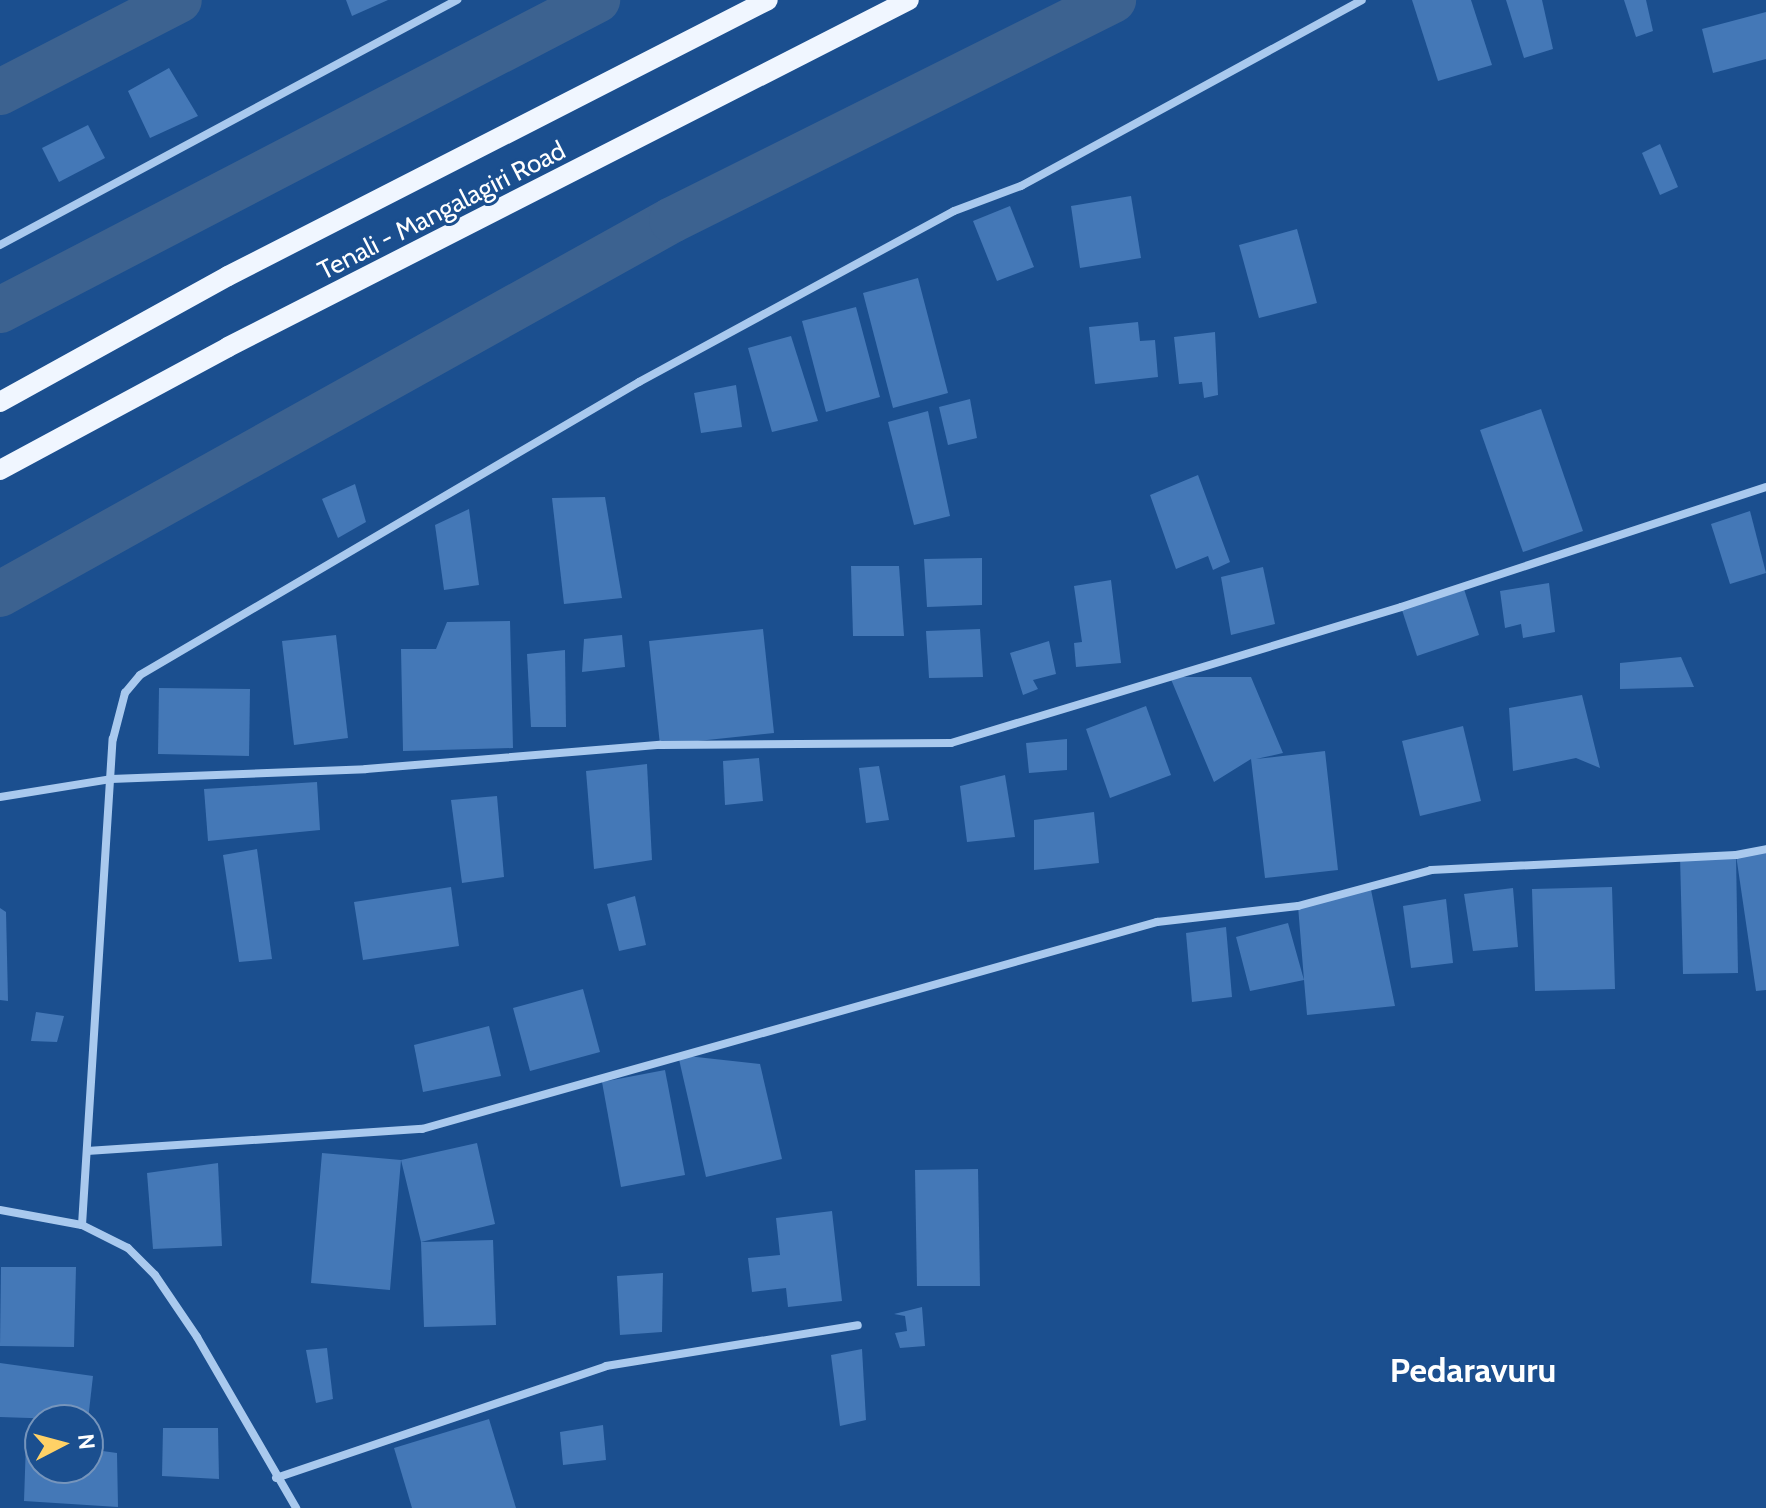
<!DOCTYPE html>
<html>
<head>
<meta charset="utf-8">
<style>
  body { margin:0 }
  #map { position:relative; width:1766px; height:1508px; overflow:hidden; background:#1b4f8f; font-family:Cabin,sans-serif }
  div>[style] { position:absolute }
  .canal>* { height:46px; margin:-23px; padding:0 23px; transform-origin:23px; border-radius:23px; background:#3c6290 }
  .building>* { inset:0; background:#4478b7 }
  .street>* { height:8px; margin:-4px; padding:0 4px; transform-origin:4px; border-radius:4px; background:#a9c9ee }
  .primary>* { height:20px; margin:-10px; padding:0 10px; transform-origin:10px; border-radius:10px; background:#f0f6ff }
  span { translate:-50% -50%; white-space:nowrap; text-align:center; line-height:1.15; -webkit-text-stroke:6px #1b4f8f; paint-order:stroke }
  .street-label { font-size:26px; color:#fff }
  .district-label { font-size:34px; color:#fff; font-weight:700 }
  .north { position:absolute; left:24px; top:1404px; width:80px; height:80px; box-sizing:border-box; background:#1b4f8f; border:2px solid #7695bc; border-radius:50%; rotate:84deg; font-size:22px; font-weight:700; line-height:32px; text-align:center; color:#fff }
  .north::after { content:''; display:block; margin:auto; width:28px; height:36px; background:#ffd166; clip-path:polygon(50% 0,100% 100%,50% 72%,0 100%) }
</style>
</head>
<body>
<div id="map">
  <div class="canal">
    <div style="left:0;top:92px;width:201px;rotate:-27.2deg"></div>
    <div style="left:0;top:310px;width:673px;rotate:-27.44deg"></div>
    <div style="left:0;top:594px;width:769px;rotate:-29.1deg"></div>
    <div style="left:672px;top:220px;width:493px;rotate:-26.5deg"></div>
  </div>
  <div class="building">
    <div style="clip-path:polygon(346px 0,388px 0,352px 16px)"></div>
    <div style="clip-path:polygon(1412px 0,1471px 0,1492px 65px,1438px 81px)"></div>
    <div style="clip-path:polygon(1506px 0,1542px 0,1553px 49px,1524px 58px)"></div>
    <div style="clip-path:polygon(1624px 0,1646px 0,1653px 31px,1636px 37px)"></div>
    <div style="clip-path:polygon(1766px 12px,1766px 59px,1713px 73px,1702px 29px)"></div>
    <div style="clip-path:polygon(169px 68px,198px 116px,150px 138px,128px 91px)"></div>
    <div style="clip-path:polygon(88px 125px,105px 158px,59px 182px,42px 148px)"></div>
    <div style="clip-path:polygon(1660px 144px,1678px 187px,1660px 195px,1642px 153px)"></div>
    <div style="clip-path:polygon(1131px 196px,1141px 258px,1080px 268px,1071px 206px)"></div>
    <div style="clip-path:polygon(1010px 206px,1034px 267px,997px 281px,973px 221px)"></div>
    <div style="clip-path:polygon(1297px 229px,1317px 303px,1259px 318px,1239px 245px)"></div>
    <div style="clip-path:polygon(918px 278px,948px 393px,893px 408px,863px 293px)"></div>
    <div style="clip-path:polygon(856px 307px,880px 397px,826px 412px,802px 321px)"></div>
    <div style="clip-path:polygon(1138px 322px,1140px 341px,1155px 340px,1158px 377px,1095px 384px,1089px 327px)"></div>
    <div style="clip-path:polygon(1215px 332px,1218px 395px,1204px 398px,1202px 382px,1179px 384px,1174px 337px)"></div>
    <div style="clip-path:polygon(791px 336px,818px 421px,772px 432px,748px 348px)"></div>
    <div style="clip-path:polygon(736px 385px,742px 427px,701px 433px,694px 393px)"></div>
    <div style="clip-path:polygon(970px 399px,977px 438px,948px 445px,939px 407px)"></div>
    <div style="clip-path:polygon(1541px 409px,1583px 531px,1523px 552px,1480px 430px)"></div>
    <div style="clip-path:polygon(928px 411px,950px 516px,914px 525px,888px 422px)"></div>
    <div style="clip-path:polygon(1198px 475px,1230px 562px,1213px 570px,1208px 556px,1176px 569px,1150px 495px)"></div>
    <div style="clip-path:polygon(355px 484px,366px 522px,338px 538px,322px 499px)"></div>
    <div style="clip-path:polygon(605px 497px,622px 598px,564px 604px,552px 498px)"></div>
    <div style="clip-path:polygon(469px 509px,479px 585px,444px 590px,435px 525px)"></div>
    <div style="clip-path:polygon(1750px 511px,1766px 573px,1730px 584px,1711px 524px)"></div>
    <div style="clip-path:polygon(982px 558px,982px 605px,927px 607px,924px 559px)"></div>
    <div style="clip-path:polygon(851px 566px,899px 566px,904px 636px,853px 636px)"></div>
    <div style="clip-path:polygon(1263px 567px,1275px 624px,1231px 635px,1221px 577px)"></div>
    <div style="clip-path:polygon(1111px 580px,1121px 663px,1076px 667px,1074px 643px,1082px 642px,1074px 586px)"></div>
    <div style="clip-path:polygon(1549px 583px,1555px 632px,1523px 638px,1521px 624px,1505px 628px,1500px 591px)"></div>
    <div style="clip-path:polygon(1463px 586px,1479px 635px,1417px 656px,1401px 607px)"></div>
    <div style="clip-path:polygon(510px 621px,513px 748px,403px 751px,401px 649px,436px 649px,447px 622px)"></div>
    <div style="clip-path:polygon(763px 629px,774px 733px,660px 745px,649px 641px)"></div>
    <div style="clip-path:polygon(980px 629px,983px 677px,929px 678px,926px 631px)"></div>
    <div style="clip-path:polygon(336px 635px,348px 738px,294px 745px,282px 641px)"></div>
    <div style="clip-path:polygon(622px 635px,625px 667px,582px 672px,584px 639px)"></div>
    <div style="clip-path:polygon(1049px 641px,1056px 674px,1033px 680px,1038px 689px,1023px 695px,1010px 653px)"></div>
    <div style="clip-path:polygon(565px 650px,566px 727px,531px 727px,527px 654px)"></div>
    <div style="clip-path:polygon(1681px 657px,1694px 687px,1620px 689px,1620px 663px)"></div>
    <div style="clip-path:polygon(1170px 677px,1251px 677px,1283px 753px,1256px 759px,1325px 751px,1338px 870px,1265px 878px,1251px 759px,1214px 782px)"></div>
    <div style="clip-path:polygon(159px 688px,250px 689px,249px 756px,158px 754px)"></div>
    <div style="clip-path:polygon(1582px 695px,1600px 768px,1576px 758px,1513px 771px,1509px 708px)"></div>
    <div style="clip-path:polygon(1146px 706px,1171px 775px,1110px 798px,1086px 729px)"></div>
    <div style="clip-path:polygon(1463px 726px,1481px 801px,1420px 816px,1402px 741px)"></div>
    <div style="clip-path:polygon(1067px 739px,1067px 770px,1029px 773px,1026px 743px)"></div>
    <div style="clip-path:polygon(759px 758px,763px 801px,725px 805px,723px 761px)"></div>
    <div style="clip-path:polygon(647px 764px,652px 860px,594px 869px,586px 771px)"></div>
    <div style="clip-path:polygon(879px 766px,889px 820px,866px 823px,859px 768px)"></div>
    <div style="clip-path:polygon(1005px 775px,1015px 837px,967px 842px,960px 786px)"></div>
    <div style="clip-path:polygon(317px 782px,320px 830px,208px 841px,204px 789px)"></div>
    <div style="clip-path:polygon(497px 796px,504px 877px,462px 883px,451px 800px)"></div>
    <div style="clip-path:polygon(1094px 812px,1099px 863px,1034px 870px,1034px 820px)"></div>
    <div style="clip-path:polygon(257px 849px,272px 959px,239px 962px,223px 855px)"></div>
    <div style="clip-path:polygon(1766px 849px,1766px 990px,1756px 991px,1736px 855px)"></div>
    <div style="clip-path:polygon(1736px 855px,1738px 973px,1683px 974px,1680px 856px)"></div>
    <div style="clip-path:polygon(1370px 885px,1395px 1006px,1307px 1015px,1304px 980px,1250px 991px,1236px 937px,1288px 923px,1304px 980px,1298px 906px)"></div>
    <div style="clip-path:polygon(451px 887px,459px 946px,363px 960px,354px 902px)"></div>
    <div style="clip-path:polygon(1612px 887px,1615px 989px,1535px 991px,1532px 889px)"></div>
    <div style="clip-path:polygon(1513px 888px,1518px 947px,1473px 951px,1464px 894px)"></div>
    <div style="clip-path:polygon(635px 896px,646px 945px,619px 951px,607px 904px)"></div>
    <div style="clip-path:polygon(1446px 899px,1453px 963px,1411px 968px,1403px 906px)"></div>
    <div style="clip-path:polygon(0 908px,6px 912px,8px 1001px,0 1000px)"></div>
    <div style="clip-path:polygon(1226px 927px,1232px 997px,1192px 1002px,1186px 933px)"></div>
    <div style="clip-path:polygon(583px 989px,600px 1052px,530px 1071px,513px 1008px)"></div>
    <div style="clip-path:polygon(36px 1012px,64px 1016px,57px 1042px,31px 1041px)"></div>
    <div style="clip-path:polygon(489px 1026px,501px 1076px,423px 1092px,414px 1045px)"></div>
    <div style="clip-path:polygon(678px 1055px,760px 1064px,782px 1159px,706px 1177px)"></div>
    <div style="clip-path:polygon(665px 1070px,685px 1175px,621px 1187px,602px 1082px)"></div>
    <div style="clip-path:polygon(477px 1143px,495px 1224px,421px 1242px,401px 1160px,390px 1290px,311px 1283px,322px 1153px,401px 1160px)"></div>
    <div style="clip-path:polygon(218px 1163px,222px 1246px,153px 1249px,147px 1173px)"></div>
    <div style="clip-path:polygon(978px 1169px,980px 1286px,917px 1286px,915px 1170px)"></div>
    <div style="clip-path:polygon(832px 1211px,842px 1301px,788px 1307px,786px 1288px,752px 1292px,748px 1258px,780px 1255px,776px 1218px)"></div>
    <div style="clip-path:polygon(493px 1240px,496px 1325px,424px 1327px,421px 1242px)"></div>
    <div style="clip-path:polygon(1px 1267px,76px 1267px,74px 1347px,0 1346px)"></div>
    <div style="clip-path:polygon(663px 1273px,662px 1332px,620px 1335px,617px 1276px)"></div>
    <div style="clip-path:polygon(922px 1307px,925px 1346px,900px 1348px,895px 1333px,907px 1331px,905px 1316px,894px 1314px)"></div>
    <div style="clip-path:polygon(327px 1348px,333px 1399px,316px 1403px,306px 1350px)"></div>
    <div style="clip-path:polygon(862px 1349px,866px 1420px,840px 1426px,831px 1355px)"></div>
    <div style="clip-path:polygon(0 1363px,93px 1376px,88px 1420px,0 1417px)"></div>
    <div style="clip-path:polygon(489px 1419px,516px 1508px,412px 1508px,394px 1448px)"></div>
    <div style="clip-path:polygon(603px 1425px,606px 1460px,563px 1465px,560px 1432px)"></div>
    <div style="clip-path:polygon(163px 1428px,218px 1428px,219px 1479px,162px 1476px)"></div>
    <div style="clip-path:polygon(26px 1442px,40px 1444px,40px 1468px,88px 1468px,88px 1449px,117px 1453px,118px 1507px,24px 1501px)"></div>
  </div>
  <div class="street">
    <div style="left:0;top:245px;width:519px;rotate:-28.2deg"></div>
    <div style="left:0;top:797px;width:112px;rotate:-9.2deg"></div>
    <div style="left:111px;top:779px;width:255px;rotate:-2.2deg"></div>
    <div style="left:366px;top:769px;width:295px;rotate:-4.7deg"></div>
    <div style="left:660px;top:745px;width:291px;rotate:-0.4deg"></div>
    <div style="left:951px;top:743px;width:470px;rotate:-16.8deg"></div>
    <div style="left:1401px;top:607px;width:384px;rotate:-18.2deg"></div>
    <div style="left:87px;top:1151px;width:336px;rotate:-3.8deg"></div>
    <div style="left:422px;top:1129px;width:764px;rotate:-15.73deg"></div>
    <div style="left:1157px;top:922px;width:142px;rotate:-6.5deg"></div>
    <div style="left:1298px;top:906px;width:138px;rotate:-15.1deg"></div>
    <div style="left:1431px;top:870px;width:305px;rotate:-2.8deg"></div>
    <div style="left:1736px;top:855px;width:31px;rotate:-11deg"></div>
    <div style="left:0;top:1210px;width:83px;rotate:10.4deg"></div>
    <div style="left:82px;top:1225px;width:51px;rotate:26.6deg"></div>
    <div style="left:128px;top:1248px;width:38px;rotate:45deg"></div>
    <div style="left:155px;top:1275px;width:75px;rotate:55.9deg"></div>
    <div style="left:197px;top:1337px;width:198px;rotate:59.9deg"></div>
    <div style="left:82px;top:1225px;width:487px;rotate:-86.4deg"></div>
    <div style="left:113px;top:739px;width:48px;rotate:-75.4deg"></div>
    <div style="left:125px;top:693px;width:23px;rotate:-50deg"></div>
    <div style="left:140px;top:675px;width:579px;rotate:-30.42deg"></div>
    <div style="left:639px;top:382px;width:358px;rotate:-28.5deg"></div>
    <div style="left:954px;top:211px;width:72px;rotate:-20.5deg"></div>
    <div style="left:1021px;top:186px;width:388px;rotate:-28.6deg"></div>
    <div style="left:276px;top:1478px;width:348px;rotate:-18.7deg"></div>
    <div style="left:606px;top:1366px;width:255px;rotate:-9.2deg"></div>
  </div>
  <div class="primary">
    <div style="left:0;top:402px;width:260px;rotate:-28.9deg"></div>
    <div style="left:228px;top:276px;width:606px;rotate:-27.07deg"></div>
    <div style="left:0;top:470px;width:259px;rotate:-28.3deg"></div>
    <div style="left:228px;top:347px;width:764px;rotate:-27deg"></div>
  </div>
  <div class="street-label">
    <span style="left:442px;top:211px;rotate:-27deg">Tenali - Mangalagiri Road</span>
  </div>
  <div class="district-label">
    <span style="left:1473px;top:1371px">Pedaravuru</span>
  </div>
  <div class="north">N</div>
</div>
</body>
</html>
